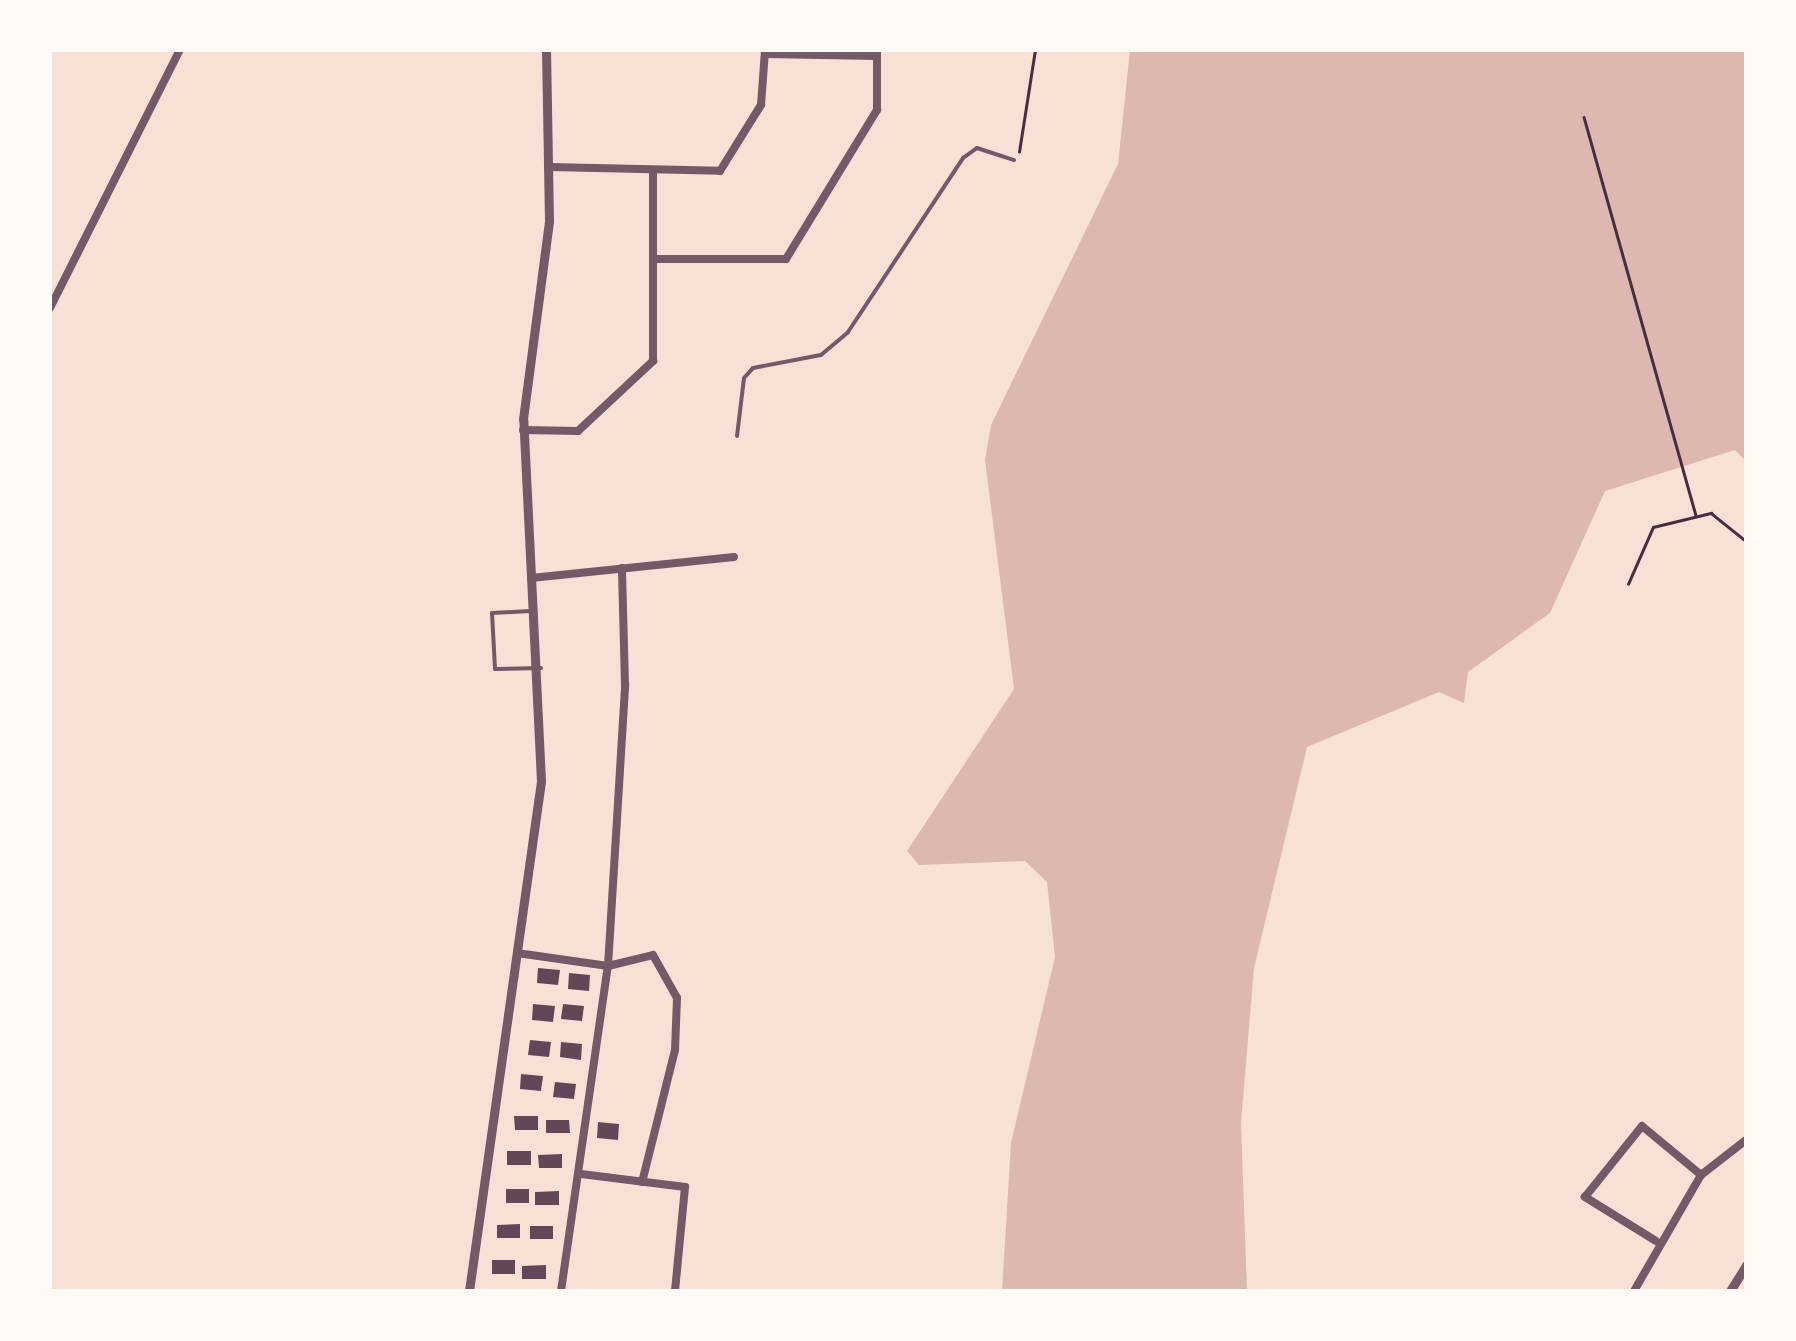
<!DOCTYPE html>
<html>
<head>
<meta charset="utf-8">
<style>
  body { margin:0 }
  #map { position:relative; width:1796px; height:1341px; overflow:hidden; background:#f7e1d7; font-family:"Fira Sans Condensed",sans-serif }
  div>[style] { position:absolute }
  .water>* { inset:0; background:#dcb8b0 }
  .building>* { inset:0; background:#644757 }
  .path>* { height:2.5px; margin:-1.25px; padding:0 1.25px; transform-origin:1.25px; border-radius:1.25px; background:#4a2c40 }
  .service>* { height:4px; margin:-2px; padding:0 2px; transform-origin:2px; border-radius:2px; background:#755966 }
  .minor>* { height:8px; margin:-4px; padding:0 4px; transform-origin:4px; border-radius:4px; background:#755966 }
  .tertiary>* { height:9px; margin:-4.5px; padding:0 4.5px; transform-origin:4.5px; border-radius:4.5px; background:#755966 }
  span { translate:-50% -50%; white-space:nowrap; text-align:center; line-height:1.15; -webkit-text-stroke:10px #fffaf5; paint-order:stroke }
  .frame { position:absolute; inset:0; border:52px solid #fffaf5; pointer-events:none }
</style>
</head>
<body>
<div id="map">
  <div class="water">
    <div style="clip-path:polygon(1130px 50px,1746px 50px,1746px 461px,1735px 450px,1605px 491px,1550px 613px,1468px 672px,1464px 703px,1439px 692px,1307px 747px,1254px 968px,1241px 1123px,1247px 1291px,1002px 1291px,1011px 1143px,1055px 957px,1047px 882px,1025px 861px,919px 865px,907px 851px,1014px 689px,985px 460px,991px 425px,1118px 164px)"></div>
  </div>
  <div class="building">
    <div style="clip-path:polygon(538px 968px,560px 970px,558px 985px,537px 983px)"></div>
    <div style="clip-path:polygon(569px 973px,590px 975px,589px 991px,568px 989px)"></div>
    <div style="clip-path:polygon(533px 1004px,555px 1006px,553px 1022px,532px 1020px)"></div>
    <div style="clip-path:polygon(563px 1004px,584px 1006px,582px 1021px,561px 1019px)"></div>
    <div style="clip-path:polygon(530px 1040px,551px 1042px,549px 1057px,528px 1055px)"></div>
    <div style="clip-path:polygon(561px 1042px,582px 1044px,581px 1060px,560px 1057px)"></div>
    <div style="clip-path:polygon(521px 1074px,543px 1076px,541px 1091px,520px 1089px)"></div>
    <div style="clip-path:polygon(555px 1082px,576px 1084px,574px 1099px,553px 1097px)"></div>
    <div style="clip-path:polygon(514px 1116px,538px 1116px,538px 1130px,515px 1130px)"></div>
    <div style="clip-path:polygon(546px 1120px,569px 1120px,570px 1133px,546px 1133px)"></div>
    <div style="clip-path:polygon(598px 1122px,619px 1124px,618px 1140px,597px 1138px)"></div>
    <div style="clip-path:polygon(507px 1151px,531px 1151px,531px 1165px,507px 1165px)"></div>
    <div style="clip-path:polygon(562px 1154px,562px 1168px,539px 1168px,538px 1155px)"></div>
    <div style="clip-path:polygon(506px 1189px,529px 1189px,529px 1203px,506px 1203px)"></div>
    <div style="clip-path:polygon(559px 1191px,559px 1205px,535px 1205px,535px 1192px)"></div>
    <div style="clip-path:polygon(520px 1224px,520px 1238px,497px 1238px,497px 1225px)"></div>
    <div style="clip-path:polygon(530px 1226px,553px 1226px,553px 1239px,530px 1239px)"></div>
    <div style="clip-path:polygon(492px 1260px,515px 1260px,515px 1274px,492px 1274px)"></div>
    <div style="clip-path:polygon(546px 1265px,546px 1279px,522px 1279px,522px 1266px)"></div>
  </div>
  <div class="path">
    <div style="left:1584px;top:117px;width:414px;rotate:74.3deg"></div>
    <div style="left:1019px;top:152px;width:103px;rotate:-81.1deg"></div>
    <div style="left:1628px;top:584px;width:62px;rotate:-66.3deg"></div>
    <div style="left:1653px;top:527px;width:60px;rotate:-13.6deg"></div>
    <div style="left:1711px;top:513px;width:45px;rotate:38.7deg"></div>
  </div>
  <div class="service">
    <div style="left:737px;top:436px;width:58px;rotate:-83.1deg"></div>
    <div style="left:744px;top:378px;width:13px;rotate:-48deg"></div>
    <div style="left:753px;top:368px;width:69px;rotate:-10.8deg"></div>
    <div style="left:821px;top:355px;width:35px;rotate:-40deg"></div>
    <div style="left:848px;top:332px;width:209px;rotate:-56.5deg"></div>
    <div style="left:963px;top:158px;width:17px;rotate:-36deg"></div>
    <div style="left:977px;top:148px;width:39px;rotate:18deg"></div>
    <div style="left:530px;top:611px;width:38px;rotate:177deg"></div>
    <div style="left:492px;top:613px;width:56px;rotate:86.9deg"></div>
    <div style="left:495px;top:669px;width:46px;rotate:-1.2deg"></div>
  </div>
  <div class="minor">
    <div style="left:765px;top:54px;width:112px;rotate:1deg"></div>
    <div style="left:550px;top:167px;width:170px;rotate:1.3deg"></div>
    <div style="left:720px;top:171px;width:78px;rotate:-58.2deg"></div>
    <div style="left:761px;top:105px;width:55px;rotate:-85.8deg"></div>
    <div style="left:653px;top:259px;width:133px"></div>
    <div style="left:786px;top:259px;width:175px;rotate:-58.6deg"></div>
    <div style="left:877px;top:110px;width:60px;rotate:-90deg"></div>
    <div style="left:50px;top:308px;width:289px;rotate:-63.3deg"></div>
    <div style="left:523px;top:430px;width:55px;rotate:1deg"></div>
    <div style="left:578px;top:431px;width:103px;rotate:-43deg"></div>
    <div style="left:653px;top:361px;width:191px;rotate:-90deg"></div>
    <div style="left:531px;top:578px;width:204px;rotate:-5.9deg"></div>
    <div style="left:517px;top:953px;width:92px;rotate:8.1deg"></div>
    <div style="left:608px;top:966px;width:46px;rotate:-13.7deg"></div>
    <div style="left:653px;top:955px;width:49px;rotate:60.8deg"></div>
    <div style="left:677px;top:998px;width:52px;rotate:92.2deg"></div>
    <div style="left:675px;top:1050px;width:136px;rotate:104deg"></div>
    <div style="left:581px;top:1174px;width:105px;rotate:7.1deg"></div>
    <div style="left:685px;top:1187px;width:104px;rotate:95.5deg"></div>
    <div style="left:1656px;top:1241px;width:84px;rotate:-148.2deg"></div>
    <div style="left:1585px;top:1197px;width:91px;rotate:-51.2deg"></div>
    <div style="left:1642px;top:1126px;width:77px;rotate:39.7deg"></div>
    <div style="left:561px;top:1291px;width:328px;rotate:-81.8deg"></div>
    <div style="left:608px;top:966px;width:282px;rotate:-86.5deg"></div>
    <div style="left:625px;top:685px;width:117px;rotate:-91.5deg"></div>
    <div style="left:1634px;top:1291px;width:134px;rotate:-60deg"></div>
    <div style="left:1701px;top:1175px;width:57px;rotate:-37.9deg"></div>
  </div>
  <div class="tertiary">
    <div style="left:469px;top:1291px;width:515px;rotate:-81.96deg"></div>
    <div style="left:541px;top:781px;width:362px;rotate:-92.8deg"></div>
    <div style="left:523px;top:419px;width:200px;rotate:-82.5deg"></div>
    <div style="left:549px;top:221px;width:171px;rotate:-91deg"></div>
    <div style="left:1730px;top:1291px;width:31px;rotate:-58deg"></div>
  </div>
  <div class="frame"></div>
</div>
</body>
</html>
